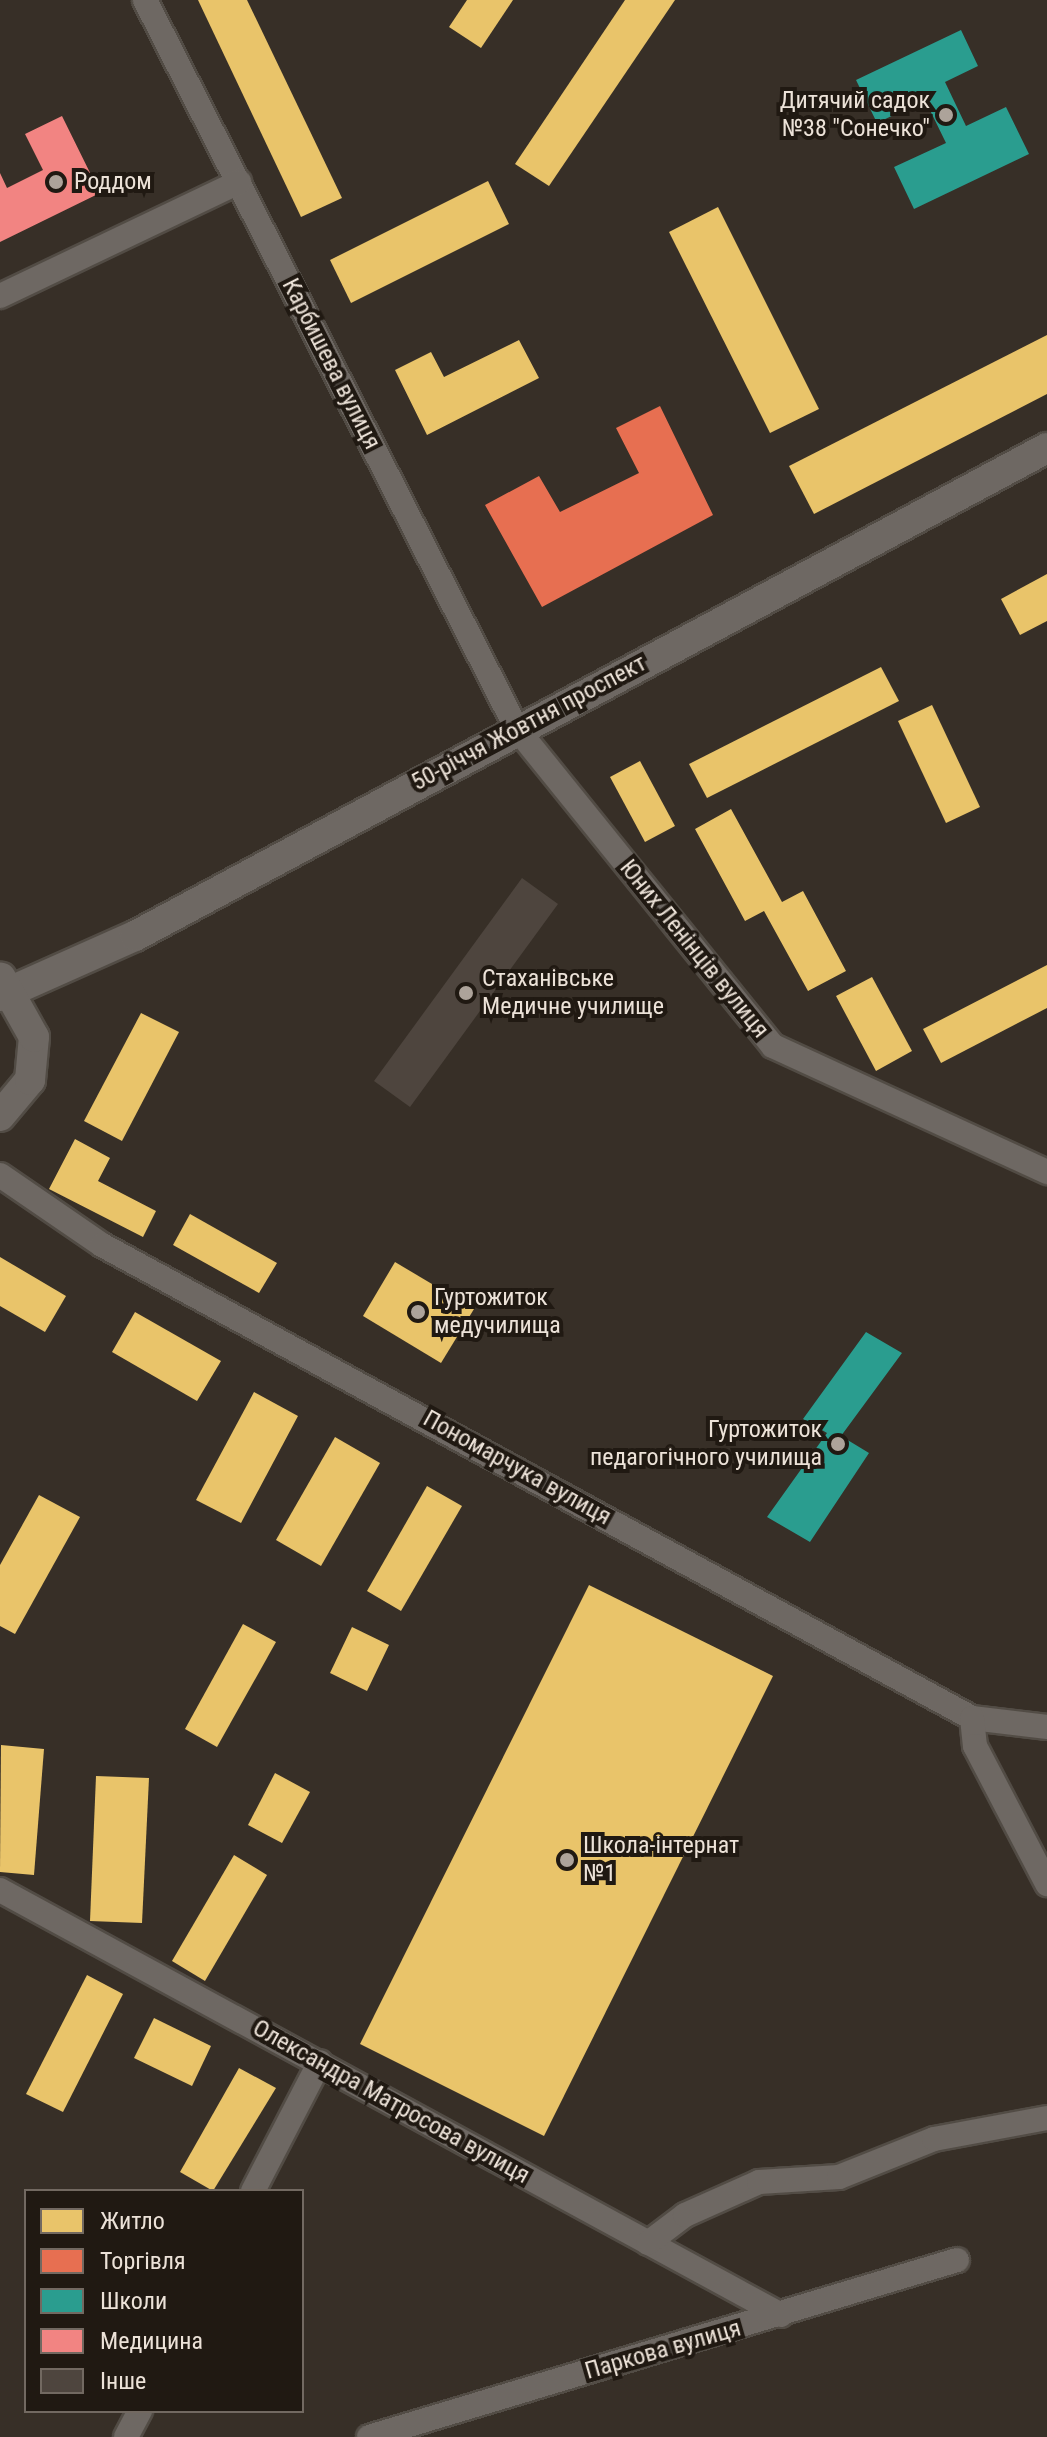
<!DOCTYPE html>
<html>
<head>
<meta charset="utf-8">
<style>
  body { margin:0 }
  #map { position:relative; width:1047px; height:2437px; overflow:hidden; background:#372f27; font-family:"Roboto Condensed",sans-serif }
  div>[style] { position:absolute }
  .homes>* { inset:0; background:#e9c46a }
  .shops>* { inset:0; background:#e76f51 }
  .schools>* { inset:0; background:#2a9d8f }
  .health>* { inset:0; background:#f28482 }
  .building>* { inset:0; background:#4e453e }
  .roads { filter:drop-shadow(2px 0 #524c45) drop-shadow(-2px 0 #524c45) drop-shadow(0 2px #524c45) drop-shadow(0 -2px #524c45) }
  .minor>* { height:24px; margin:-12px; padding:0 12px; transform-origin:12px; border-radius:12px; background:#6e6863 }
  .tertiary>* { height:30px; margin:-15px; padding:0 15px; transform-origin:15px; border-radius:15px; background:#6e6863 }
  .dots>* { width:22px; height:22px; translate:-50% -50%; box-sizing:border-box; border:4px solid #201912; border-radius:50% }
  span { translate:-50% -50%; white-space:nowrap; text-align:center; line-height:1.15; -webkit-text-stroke:8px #201912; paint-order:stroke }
  .poi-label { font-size:24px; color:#ece2d8 }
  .right { translate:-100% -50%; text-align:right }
  .left { translate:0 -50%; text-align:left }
  .street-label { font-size:24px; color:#ece2d8 }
  .legend { position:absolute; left:24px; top:2189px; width:280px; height:224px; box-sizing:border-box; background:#201912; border:2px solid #726961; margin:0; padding:10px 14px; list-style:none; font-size:24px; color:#ece2d8 }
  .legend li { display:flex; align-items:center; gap:16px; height:40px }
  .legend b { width:40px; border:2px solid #726961 }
</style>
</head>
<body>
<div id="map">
  <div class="homes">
    <div style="clip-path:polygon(198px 0,247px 0,342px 198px,301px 217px)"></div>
    <div style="clip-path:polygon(467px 0,513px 0,481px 48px,449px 27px)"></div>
    <div style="clip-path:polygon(625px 0,675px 0,549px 186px,515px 164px)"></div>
    <div style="clip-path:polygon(488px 181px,509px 224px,351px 303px,330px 260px)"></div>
    <div style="clip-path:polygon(718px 207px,819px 409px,770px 433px,669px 232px)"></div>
    <div style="clip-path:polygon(1047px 335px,1047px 394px,814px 514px,789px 466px)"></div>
    <div style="clip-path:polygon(519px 340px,539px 378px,427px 435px,395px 370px,431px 352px,444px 377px)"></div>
    <div style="clip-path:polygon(1047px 574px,1047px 621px,1020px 635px,1001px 599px)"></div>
    <div style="clip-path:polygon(881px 667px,899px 701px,707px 798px,689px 764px)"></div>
    <div style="clip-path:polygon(932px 705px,980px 807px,946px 823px,898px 721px)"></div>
    <div style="clip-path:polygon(640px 761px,675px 826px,645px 842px,610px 777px)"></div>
    <div style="clip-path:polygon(731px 809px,782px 902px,803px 891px,846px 971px,808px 991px,764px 911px,745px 921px,695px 829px)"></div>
    <div style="clip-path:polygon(1047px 965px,1047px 1008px,941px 1063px,923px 1029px)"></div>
    <div style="clip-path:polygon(872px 977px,912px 1051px,876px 1071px,836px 996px)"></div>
    <div style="clip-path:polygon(141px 1013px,179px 1032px,122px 1141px,84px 1121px)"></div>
    <div style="clip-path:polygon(75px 1139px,110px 1158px,98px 1181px,156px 1211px,143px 1237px,49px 1189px)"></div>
    <div style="clip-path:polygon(190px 1214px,277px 1263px,259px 1293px,173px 1245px)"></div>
    <div style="clip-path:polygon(0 1257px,66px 1296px,45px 1332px,0 1306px)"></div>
    <div style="clip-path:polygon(395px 1262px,474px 1309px,441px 1363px,363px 1316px)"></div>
    <div style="clip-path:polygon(135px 1312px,221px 1361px,197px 1401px,112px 1352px)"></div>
    <div style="clip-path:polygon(254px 1392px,298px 1416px,241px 1523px,196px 1500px)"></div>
    <div style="clip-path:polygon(335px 1437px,380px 1463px,321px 1566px,276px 1540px)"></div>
    <div style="clip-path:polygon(427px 1486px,462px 1506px,401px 1611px,367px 1591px)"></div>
    <div style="clip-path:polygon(39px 1495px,80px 1517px,15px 1634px,0 1626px,0 1565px)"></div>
    <div style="clip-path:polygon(589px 1585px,773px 1676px,544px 2136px,360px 2044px)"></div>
    <div style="clip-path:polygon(243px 1624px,276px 1642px,217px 1747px,185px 1729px)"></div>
    <div style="clip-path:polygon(352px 1627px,389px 1645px,367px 1691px,330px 1673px)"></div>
    <div style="clip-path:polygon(1px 1745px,44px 1749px,34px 1875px,0 1872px)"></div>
    <div style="clip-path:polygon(275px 1773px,310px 1792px,282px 1843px,248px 1825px)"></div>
    <div style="clip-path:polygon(96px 1776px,149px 1778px,142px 1923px,90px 1921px)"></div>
    <div style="clip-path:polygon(234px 1855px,267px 1875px,205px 1981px,172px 1961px)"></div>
    <div style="clip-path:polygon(87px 1975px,123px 1994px,63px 2112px,26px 2094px)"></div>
    <div style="clip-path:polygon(154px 2018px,211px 2046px,192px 2086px,134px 2058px)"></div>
    <div style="clip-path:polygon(239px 2068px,276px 2088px,213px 2191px,180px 2172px)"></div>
  </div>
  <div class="shops">
    <div style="clip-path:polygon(660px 406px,713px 515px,542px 607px,485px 505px,539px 476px,560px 512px,639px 473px,616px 428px)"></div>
  </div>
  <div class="schools">
    <div style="clip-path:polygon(961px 30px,978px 66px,945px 82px,966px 126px,1006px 107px,1029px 154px,914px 209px,894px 167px,946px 143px,925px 100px,877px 123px,856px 80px)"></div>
    <div style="clip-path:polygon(866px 1332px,902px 1353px,841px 1436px,869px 1453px,810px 1542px,767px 1517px,827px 1433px,803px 1419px)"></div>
  </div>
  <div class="health">
    <div style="clip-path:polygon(62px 116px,100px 193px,0 242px,0 173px,7px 188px,43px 170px,25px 134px)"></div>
  </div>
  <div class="building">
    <div style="clip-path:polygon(522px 878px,558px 904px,410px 1107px,374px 1081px)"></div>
  </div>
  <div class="roads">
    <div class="minor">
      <div style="left:145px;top:0;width:818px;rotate:62.97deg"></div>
      <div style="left:517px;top:729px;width:407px;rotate:51.1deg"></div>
      <div style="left:773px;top:1046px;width:302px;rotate:24.7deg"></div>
      <div style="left:0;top:296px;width:265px;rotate:-25.5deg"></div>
      <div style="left:0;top:1175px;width:124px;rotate:34.5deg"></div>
      <div style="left:102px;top:1245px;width:990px;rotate:28.53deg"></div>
      <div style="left:972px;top:1718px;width:76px;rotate:6.8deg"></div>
      <div style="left:972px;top:1718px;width:28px;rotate:84deg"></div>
      <div style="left:975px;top:1746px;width:156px;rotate:62.4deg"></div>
      <div style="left:0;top:1890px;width:889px;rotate:28.55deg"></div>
      <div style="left:253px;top:2191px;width:145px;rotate:-62.6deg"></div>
      <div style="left:648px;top:2243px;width:46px;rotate:-37.1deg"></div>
      <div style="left:685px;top:2215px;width:81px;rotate:-24deg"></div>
      <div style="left:759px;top:2182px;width:80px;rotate:-3.6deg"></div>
      <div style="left:839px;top:2177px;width:102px;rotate:-21.8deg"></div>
      <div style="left:934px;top:2139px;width:115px;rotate:-10.5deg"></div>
      <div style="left:126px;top:2437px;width:30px;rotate:-62deg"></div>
      <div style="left:369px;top:2437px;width:614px;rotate:-16.75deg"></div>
    </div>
    <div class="tertiary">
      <div style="left:0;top:996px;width:148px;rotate:-24deg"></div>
      <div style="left:135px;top:936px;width:1034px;rotate:-28.15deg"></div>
      <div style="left:0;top:1116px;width:47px;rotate:-50.2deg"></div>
      <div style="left:30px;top:1080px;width:43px;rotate:-84.7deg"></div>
      <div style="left:34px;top:1037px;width:68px;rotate:-119.2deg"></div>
    </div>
  </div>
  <div class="dots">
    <div style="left:946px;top:115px;background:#ada39a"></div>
    <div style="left:56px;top:182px;background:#ada39a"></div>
    <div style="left:466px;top:993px;background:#ada39a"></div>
    <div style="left:418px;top:1312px;background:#ada39a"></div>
    <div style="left:838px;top:1444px;background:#ada39a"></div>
    <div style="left:567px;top:1860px;background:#ada39a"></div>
  </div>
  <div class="poi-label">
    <span class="right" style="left:930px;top:115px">Дитячий садок<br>№38 "Сонечко"</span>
    <span class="left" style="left:74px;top:182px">Роддом</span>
    <span class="left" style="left:482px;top:993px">Стаханівське<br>Медичне училище</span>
    <span class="left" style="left:434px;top:1312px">Гуртожиток<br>медучилища</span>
    <span class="right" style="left:822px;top:1444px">Гуртожиток<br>педагогічного училища</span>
    <span class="left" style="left:583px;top:1860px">Школа-інтернат<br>№1</span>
  </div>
  <div class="street-label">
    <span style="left:331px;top:364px;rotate:63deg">Карбишева вулиця</span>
    <span style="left:529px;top:723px;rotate:-28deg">50-річчя Жовтня проспект</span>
    <span style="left:694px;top:949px;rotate:51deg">Юних Ленінців вулиця</span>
    <span style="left:517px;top:1468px;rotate:29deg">Пономарчука вулиця</span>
    <span style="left:391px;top:2102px;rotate:29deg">Олександра Матросова вулиця</span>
    <span style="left:663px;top:2350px;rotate:-16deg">Паркова вулиця</span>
  </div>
  <ul class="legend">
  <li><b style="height:22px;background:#e9c46a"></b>Житло</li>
  <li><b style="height:22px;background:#e76f51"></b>Торгівля</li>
  <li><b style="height:22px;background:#2a9d8f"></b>Школи</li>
  <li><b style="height:22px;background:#f28482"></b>Медицина</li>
  <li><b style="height:22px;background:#4e453e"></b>Інше</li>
  </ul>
</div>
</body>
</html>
